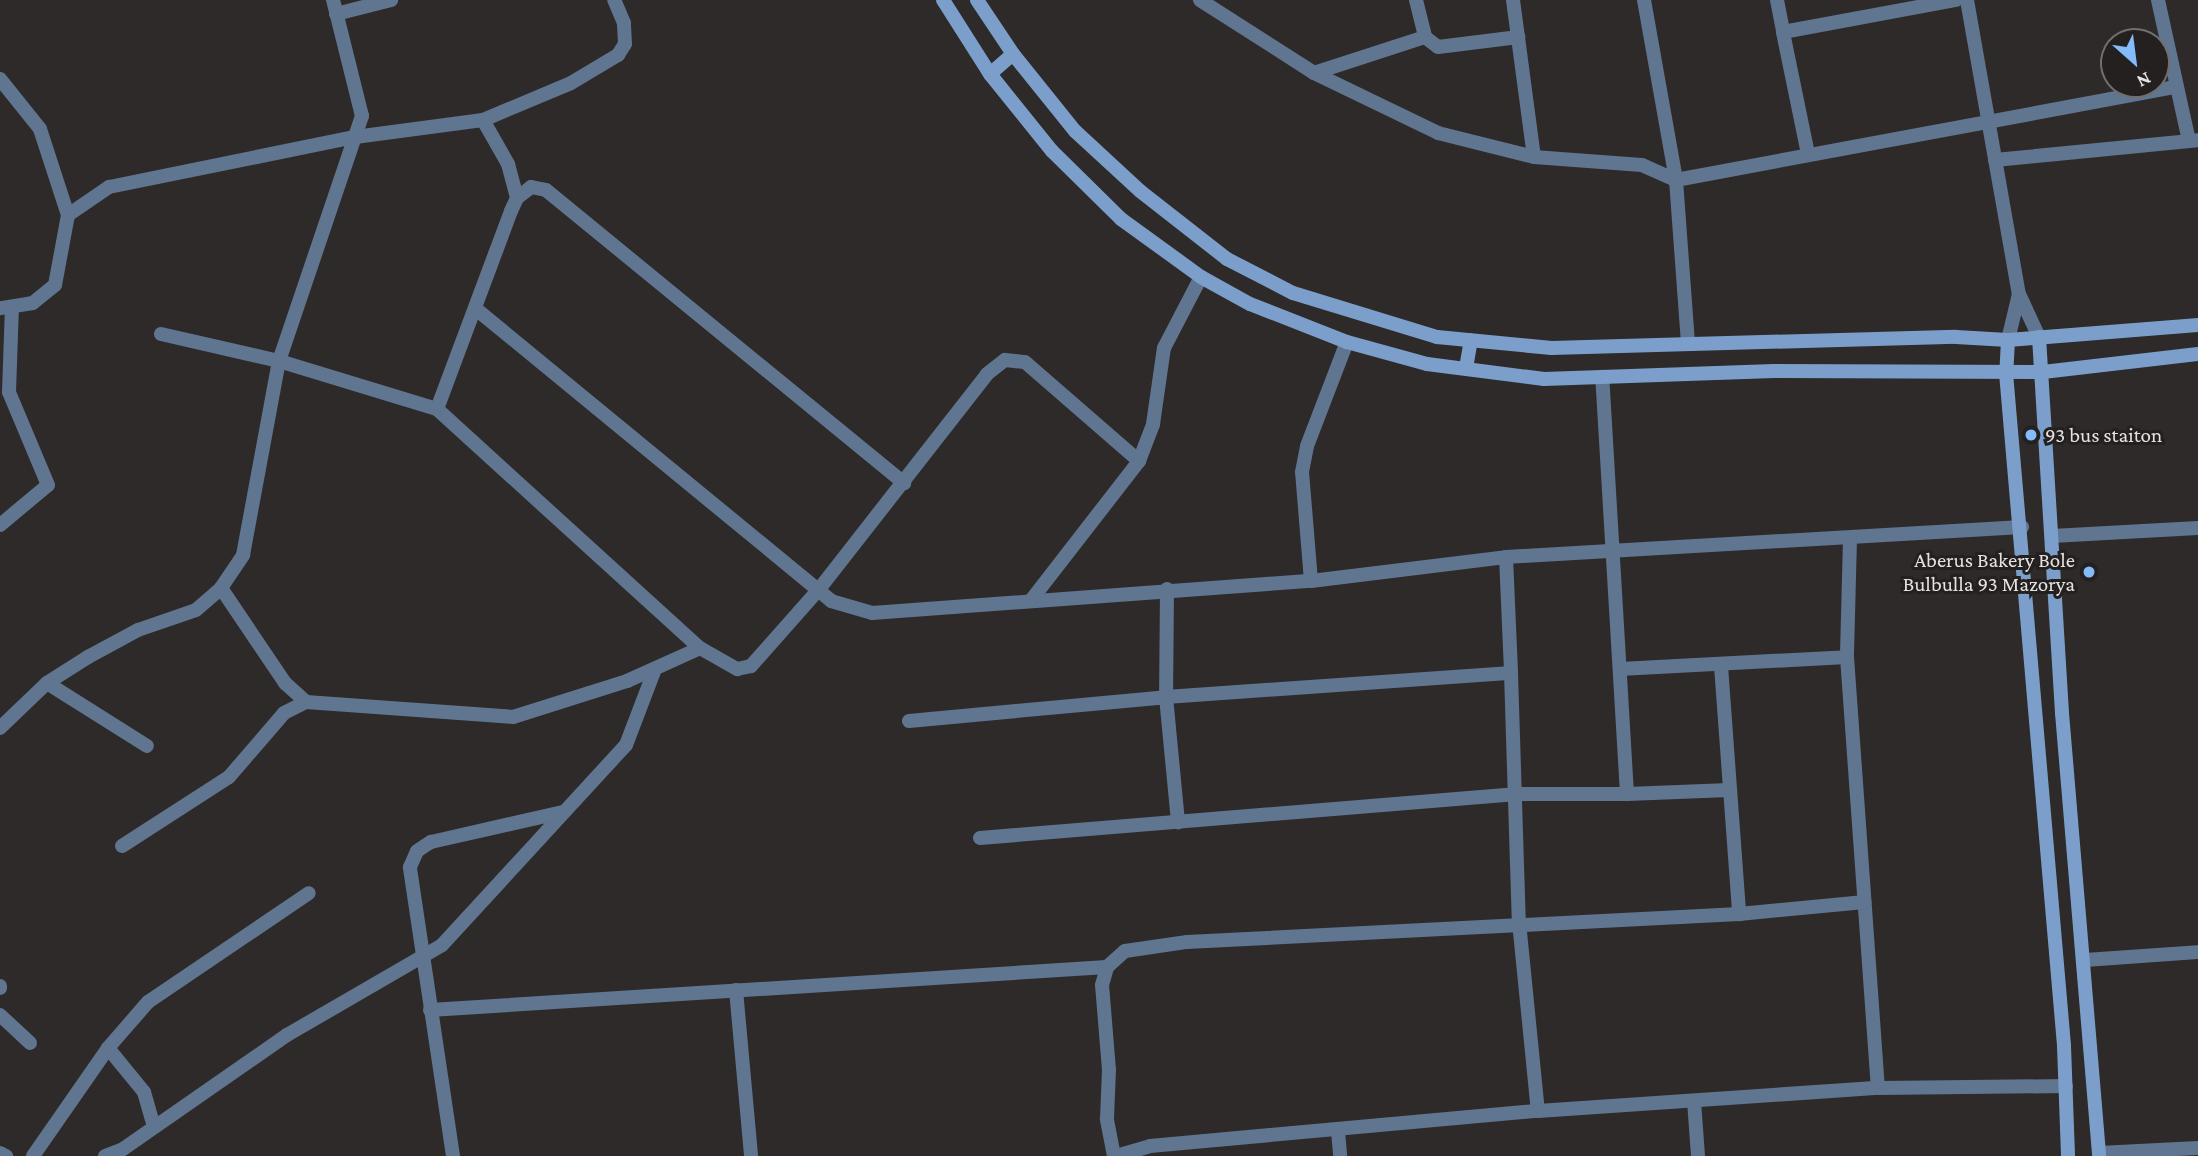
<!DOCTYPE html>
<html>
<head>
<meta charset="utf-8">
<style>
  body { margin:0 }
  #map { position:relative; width:2198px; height:1156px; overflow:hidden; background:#2d2a29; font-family:"Crimson Pro",serif }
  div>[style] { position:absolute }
  .street>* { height:14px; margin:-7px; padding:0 7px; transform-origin:7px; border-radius:7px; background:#5f7590 }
  .secondary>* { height:14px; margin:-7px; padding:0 7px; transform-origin:7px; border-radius:7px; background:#7b9fca }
  .dots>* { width:19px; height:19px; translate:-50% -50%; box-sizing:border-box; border:4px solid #242020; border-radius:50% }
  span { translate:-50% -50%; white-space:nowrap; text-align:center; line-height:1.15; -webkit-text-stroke:6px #242020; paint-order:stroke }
  .poi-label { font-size:21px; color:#e5e2e2 }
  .left { translate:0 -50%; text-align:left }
  .right { translate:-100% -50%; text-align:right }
  .north { position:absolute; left:2100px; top:28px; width:70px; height:70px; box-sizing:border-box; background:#242020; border:2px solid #716e6e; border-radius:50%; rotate:152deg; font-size:19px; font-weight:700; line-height:28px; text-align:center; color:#e5e2e2 }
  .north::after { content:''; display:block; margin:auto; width:24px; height:32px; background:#84bbfb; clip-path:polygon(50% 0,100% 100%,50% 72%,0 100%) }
</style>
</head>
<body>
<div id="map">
  <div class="street">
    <div style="left:1200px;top:0;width:135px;rotate:32.6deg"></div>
    <div style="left:1314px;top:73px;width:138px;rotate:25.8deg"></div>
    <div style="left:1438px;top:133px;width:99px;rotate:14deg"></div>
    <div style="left:1534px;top:157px;width:108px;rotate:4.2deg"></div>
    <div style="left:1642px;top:165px;width:37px;rotate:24deg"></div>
    <div style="left:1676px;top:180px;width:508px;rotate:-10.56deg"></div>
    <div style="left:1416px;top:0;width:38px;rotate:76deg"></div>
    <div style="left:1425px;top:37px;width:16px;rotate:38deg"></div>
    <div style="left:1438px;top:47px;width:81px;rotate:-7.1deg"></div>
    <div style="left:1513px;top:0;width:158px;rotate:82.4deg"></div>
    <div style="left:1644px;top:0;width:183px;rotate:79.9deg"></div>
    <div style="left:1676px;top:180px;width:163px;rotate:85.8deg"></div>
    <div style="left:1777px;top:0;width:33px;rotate:79deg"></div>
    <div style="left:1967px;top:0;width:299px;rotate:80deg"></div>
    <div style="left:2019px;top:294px;width:47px;rotate:65.1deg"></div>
    <div style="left:2158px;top:0;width:144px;rotate:77.6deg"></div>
    <div style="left:336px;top:14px;width:57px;rotate:-14.3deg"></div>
    <div style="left:1314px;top:73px;width:117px;rotate:-18deg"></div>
    <div style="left:0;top:79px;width:64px;rotate:51.3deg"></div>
    <div style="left:40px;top:129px;width:90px;rotate:72deg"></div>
    <div style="left:68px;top:215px;width:71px;rotate:100.5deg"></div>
    <div style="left:55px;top:285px;width:28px;rotate:141deg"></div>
    <div style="left:33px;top:303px;width:33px;rotate:171deg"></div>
    <div style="left:483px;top:120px;width:51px;rotate:60.4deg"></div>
    <div style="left:508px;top:164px;width:35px;rotate:75deg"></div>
    <div style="left:1808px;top:154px;width:125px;rotate:-101.6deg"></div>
    <div style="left:1783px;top:32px;width:176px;rotate:-10.5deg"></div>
    <div style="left:1995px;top:160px;width:204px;rotate:-5.6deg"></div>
    <div style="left:68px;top:215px;width:50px;rotate:-34.3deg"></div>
    <div style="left:109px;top:187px;width:251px;rotate:-11.5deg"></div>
    <div style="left:355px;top:137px;width:129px;rotate:-7.6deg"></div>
    <div style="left:483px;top:120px;width:95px;rotate:-22.8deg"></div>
    <div style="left:571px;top:83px;width:55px;rotate:-30.8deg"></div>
    <div style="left:618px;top:55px;width:13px;rotate:-58deg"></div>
    <div style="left:625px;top:44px;width:21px;rotate:-93deg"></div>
    <div style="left:624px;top:23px;width:25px;rotate:-113deg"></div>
    <div style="left:476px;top:309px;width:460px;rotate:39.4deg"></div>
    <div style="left:831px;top:601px;width:43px;rotate:16.3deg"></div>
    <div style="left:872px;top:613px;width:440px;rotate:-4.2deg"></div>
    <div style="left:1311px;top:581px;width:196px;rotate:-7deg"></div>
    <div style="left:1506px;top:557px;width:517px;rotate:-3.33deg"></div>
    <div style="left:161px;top:334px;width:121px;rotate:12.9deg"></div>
    <div style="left:279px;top:361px;width:165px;rotate:16.9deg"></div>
    <div style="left:437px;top:409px;width:355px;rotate:42.3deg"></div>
    <div style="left:700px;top:648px;width:43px;rotate:29.6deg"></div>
    <div style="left:737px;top:669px;width:14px;rotate:-12deg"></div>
    <div style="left:751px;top:666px;width:104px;rotate:-48.5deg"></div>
    <div style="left:820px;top:588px;width:271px;rotate:-52deg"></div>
    <div style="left:987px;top:374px;width:23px;rotate:-38deg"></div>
    <div style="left:1005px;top:360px;width:20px;rotate:6deg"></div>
    <div style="left:1025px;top:362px;width:151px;rotate:41deg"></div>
    <div style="left:2008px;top:340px;width:47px;rotate:-76.6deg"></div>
    <div style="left:437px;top:409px;width:211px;rotate:-69.5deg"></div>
    <div style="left:511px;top:211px;width:14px;rotate:-65deg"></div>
    <div style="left:517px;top:198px;width:18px;rotate:-38deg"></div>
    <div style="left:531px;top:187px;width:15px;rotate:11deg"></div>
    <div style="left:546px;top:190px;width:463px;rotate:39.3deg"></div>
    <div style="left:0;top:525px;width:62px;rotate:-39.8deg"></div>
    <div style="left:48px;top:485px;width:101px;rotate:-112.8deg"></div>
    <div style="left:9px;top:392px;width:84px;rotate:-88deg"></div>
    <div style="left:2052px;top:536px;width:146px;rotate:-3.1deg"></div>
    <div style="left:1850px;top:539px;width:118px;rotate:91.5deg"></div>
    <div style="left:1847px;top:657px;width:432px;rotate:85.9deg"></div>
    <div style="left:1506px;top:557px;width:116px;rotate:87.5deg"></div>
    <div style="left:1311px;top:581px;width:109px;rotate:-94.7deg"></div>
    <div style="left:1302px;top:472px;width:26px;rotate:-79deg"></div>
    <div style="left:1307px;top:446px;width:111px;rotate:-69deg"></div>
    <div style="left:221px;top:588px;width:115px;rotate:56deg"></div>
    <div style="left:285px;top:683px;width:28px;rotate:42deg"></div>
    <div style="left:1167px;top:589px;width:108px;rotate:90.5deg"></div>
    <div style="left:1166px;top:697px;width:346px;rotate:-4deg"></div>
    <div style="left:1511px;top:673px;width:249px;rotate:88.2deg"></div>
    <div style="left:1519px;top:922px;width:190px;rotate:84.3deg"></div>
    <div style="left:1032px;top:599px;width:175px;rotate:-52.2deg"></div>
    <div style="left:1139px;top:461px;width:40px;rotate:-69deg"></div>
    <div style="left:1153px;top:424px;width:77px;rotate:-81.8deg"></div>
    <div style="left:1164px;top:348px;width:80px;rotate:-62.5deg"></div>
    <div style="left:1721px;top:666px;width:249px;rotate:85.8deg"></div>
    <div style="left:1620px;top:669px;width:227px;rotate:-3deg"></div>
    <div style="left:47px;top:683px;width:118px;rotate:32.2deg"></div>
    <div style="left:909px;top:721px;width:258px;rotate:-5.3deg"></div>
    <div style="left:1166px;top:697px;width:126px;rotate:84.5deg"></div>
    <div style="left:0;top:728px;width:65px;rotate:-43.8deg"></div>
    <div style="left:47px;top:683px;width:49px;rotate:-32.4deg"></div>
    <div style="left:88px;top:657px;width:57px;rotate:-28.4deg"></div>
    <div style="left:138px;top:630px;width:61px;rotate:-19deg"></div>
    <div style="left:196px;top:610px;width:33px;rotate:-41deg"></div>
    <div style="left:221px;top:588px;width:40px;rotate:-56deg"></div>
    <div style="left:243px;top:555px;width:197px;rotate:-79.5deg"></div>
    <div style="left:279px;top:361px;width:259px;rotate:-71.3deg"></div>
    <div style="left:362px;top:116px;width:120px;rotate:-104deg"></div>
    <div style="left:1627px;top:794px;width:102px;rotate:-2.2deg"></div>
    <div style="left:980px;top:838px;width:539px;rotate:-4.68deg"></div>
    <div style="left:1517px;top:794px;width:110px"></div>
    <div style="left:1627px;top:794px;width:418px;rotate:-93.4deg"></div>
    <div style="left:122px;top:846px;width:127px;rotate:-32.8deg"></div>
    <div style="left:229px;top:777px;width:84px;rotate:-49.3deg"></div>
    <div style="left:284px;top:713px;width:25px;rotate:-27deg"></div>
    <div style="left:306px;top:702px;width:208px;rotate:4.1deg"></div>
    <div style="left:513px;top:717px;width:120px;rotate:-17.5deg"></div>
    <div style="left:627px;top:681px;width:80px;rotate:-24.3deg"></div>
    <div style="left:2085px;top:960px;width:113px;rotate:-4deg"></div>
    <div style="left:0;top:986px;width:2px;rotate:90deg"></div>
    <div style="left:736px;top:990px;width:167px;rotate:84.8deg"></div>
    <div style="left:430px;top:1010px;width:678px;rotate:-3.63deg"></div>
    <div style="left:0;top:1015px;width:41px;rotate:43deg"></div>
    <div style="left:108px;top:1048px;width:57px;rotate:50.7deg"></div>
    <div style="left:144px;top:1092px;width:36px;rotate:74deg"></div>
    <div style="left:1694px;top:1101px;width:55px;rotate:85.8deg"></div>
    <div style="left:1338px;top:1131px;width:25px;rotate:85deg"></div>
    <div style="left:0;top:1153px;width:7px;rotate:27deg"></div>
    <div style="left:2099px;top:1153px;width:99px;rotate:-2.9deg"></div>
    <div style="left:33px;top:1156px;width:131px;rotate:-55.2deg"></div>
    <div style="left:108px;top:1048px;width:61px;rotate:-49deg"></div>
    <div style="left:148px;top:1002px;width:194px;rotate:-34.1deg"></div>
    <div style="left:105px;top:1156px;width:19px;rotate:-21deg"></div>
    <div style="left:123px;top:1149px;width:200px;rotate:-34.8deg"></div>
    <div style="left:287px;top:1035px;width:179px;rotate:-30.1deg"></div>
    <div style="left:442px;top:945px;width:272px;rotate:-47.4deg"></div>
    <div style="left:626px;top:745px;width:81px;rotate:-69.1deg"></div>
    <div style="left:453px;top:1156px;width:292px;rotate:-98.5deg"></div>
    <div style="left:410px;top:867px;width:17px;rotate:-66deg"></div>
    <div style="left:417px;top:851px;width:17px;rotate:-33deg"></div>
    <div style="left:431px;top:842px;width:135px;rotate:-12.8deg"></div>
    <div style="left:1114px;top:1156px;width:38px;rotate:-101deg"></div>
    <div style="left:1107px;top:1119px;width:49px;rotate:-87.7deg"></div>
    <div style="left:1109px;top:1070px;width:85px;rotate:-94.7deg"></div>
    <div style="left:1102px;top:985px;width:19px;rotate:-74deg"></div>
    <div style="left:1107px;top:967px;width:24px;rotate:-42deg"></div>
    <div style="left:1125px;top:951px;width:63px;rotate:-8.3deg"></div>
    <div style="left:1187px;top:942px;width:553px;rotate:-2.9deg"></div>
    <div style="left:1739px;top:914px;width:126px;rotate:-5.5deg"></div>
    <div style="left:1116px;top:1156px;width:35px;rotate:-16deg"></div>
    <div style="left:1150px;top:1146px;width:390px;rotate:-5.2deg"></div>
    <div style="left:1538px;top:1111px;width:341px;rotate:-3.9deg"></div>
    <div style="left:1878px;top:1088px;width:188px;rotate:-0.6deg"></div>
  </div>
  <div class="secondary">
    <div style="left:943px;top:0;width:88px;rotate:57.6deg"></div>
    <div style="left:990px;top:74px;width:99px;rotate:51.2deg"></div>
    <div style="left:1052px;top:151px;width:97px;rotate:44.6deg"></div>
    <div style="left:1121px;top:219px;width:99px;rotate:35.9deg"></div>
    <div style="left:1201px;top:277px;width:56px;rotate:28.9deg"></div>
    <div style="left:1250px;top:304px;width:104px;rotate:21.4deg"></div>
    <div style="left:1347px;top:342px;width:83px;rotate:15.4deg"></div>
    <div style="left:1427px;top:364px;width:118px;rotate:7.3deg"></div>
    <div style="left:1544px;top:379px;width:230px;rotate:-2deg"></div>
    <div style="left:1774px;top:371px;width:269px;rotate:0.2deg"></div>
    <div style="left:2043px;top:372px;width:156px;rotate:-6.6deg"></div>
    <div style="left:977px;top:0;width:65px;rotate:56.3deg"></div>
    <div style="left:1013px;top:54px;width:99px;rotate:51.2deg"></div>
    <div style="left:1075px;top:131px;width:88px;rotate:42.7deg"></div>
    <div style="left:1140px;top:191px;width:110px;rotate:38deg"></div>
    <div style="left:1227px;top:259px;width:74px;rotate:27.3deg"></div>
    <div style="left:1293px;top:293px;width:151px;rotate:17deg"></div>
    <div style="left:1437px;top:337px;width:115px;rotate:5.5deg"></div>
    <div style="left:1551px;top:348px;width:405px;rotate:-1.6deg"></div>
    <div style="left:1956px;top:337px;width:52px;rotate:3.3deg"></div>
    <div style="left:2008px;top:340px;width:191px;rotate:-4.5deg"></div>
    <div style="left:990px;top:74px;width:30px;rotate:-41deg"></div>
    <div style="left:2039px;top:337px;width:377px;rotate:86.5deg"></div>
    <div style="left:2062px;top:713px;width:445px;rotate:85.2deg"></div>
    <div style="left:2008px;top:340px;width:33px;rotate:93deg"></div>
    <div style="left:2006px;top:373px;width:675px;rotate:85.07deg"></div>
    <div style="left:2064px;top:1046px;width:110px;rotate:87.9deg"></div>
    <div style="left:1466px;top:368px;width:28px;rotate:-80deg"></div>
  </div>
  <div class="dots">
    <div style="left:2031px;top:435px;background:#84bbfb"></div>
    <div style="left:2089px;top:572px;background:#84bbfb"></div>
  </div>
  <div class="poi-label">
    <span class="left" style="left:2045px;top:435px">93 bus staiton</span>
    <span class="right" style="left:2075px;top:572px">Aberus Bakery Bole<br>Bulbulla 93 Mazorya</span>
  </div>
  <div class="north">N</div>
</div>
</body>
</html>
